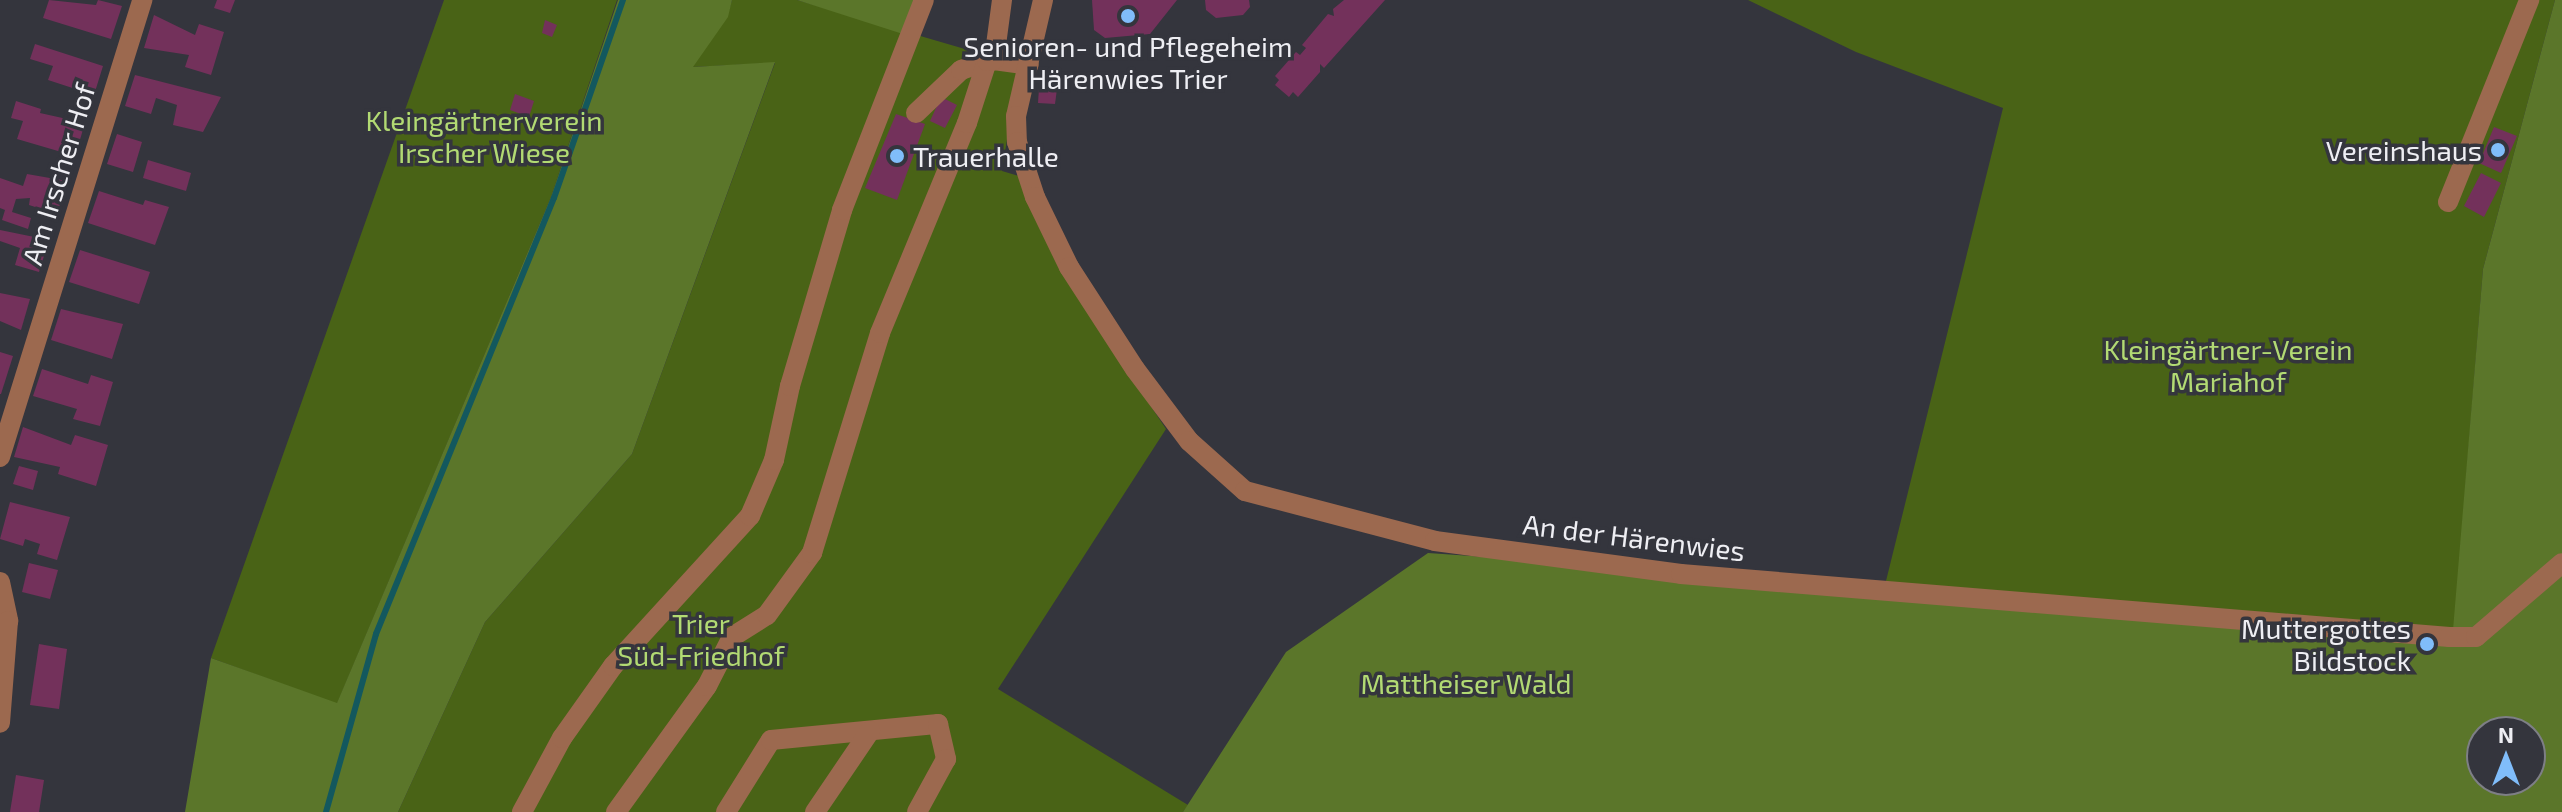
<!DOCTYPE html>
<html>
<head>
<meta charset="utf-8">
<style>
  body { margin:0 }
  #map { position:relative; width:2562px; height:812px; overflow:hidden; background:#34353d; font-family:"Exo 2",sans-serif }
  div>[style] { position:absolute }
  .green>* { inset:0; background:#496316 }
  .forest>* { inset:0; background:#5b762a }
  .stream>* { height:6px; margin:-3px; padding:0 3px; transform-origin:3px; border-radius:3px; background:#13585e }
  .building>* { inset:0; background:#73315b }
  .minor>* { height:20px; margin:-10px; padding:0 10px; transform-origin:10px; border-radius:10px; background:#9c694f }
  .dots>* { width:22px; height:22px; translate:-50% -50%; box-sizing:border-box; border:4px solid #34353d; border-radius:50% }
  span { translate:-50% -50%; white-space:nowrap; text-align:center; line-height:1.15; -webkit-text-stroke:7px #34353d; paint-order:stroke }
  .poi-label { font-size:28px; color:#eeeef3 }
  .right { translate:-100% -50%; text-align:right }
  .left { translate:0 -50%; text-align:left }
  .park-label { font-size:28px; color:#b2da73 }
  .street-label { font-size:28px; color:#eeeef3 }
  .north { position:absolute; left:2466px; top:716px; width:80px; height:80px; box-sizing:border-box; background:#34353d; border:2px solid #7e7f86; border-radius:50%; rotate:0deg; font-size:22px; font-weight:700; line-height:32px; text-align:center; color:#eeeef3 }
  .north::after { content:''; display:block; margin:auto; width:28px; height:36px; background:#80bdfa; clip-path:polygon(50% 0,100% 100%,50% 72%,0 100%) }
</style>
</head>
<body>
<div id="map">
  <div class="green">
    <div style="clip-path:polygon(444px 0,617px 0,551px 197px,337px 704px,211px 658px)"></div>
    <div style="clip-path:polygon(732px 0,797px 0,982px 54px,1018px 70px,1002px 171px,1019px 176px,1058px 266px,1166px 429px,998px 689px,1188px 805px,1183px 812px,398px 812px,485px 622px,632px 454px,775px 63px,692px 67px,727px 17px)"></div>
    <div style="clip-path:polygon(1748px 0,2555px 0,2483px 269px,2453px 642px,1885px 585px,2003px 108px,1856px 52px)"></div>
  </div>
  <div class="forest">
    <div style="clip-path:polygon(618px 0,732px 0,728px 17px,693px 67px,775px 62px,632px 454px,485px 622px,398px 812px,185px 812px,211px 658px,337px 703px,551px 197px)"></div>
    <div style="clip-path:polygon(797px 0,918px 0,906px 35px)"></div>
    <div style="clip-path:polygon(evenodd,2555px 0,2562px 0,2562px 812px,1183px 812px,1286px 652px,1428px 553px,1885px 585px,2452px 642px,2483px 269px,2555px 0,2482px 732px,2530px 732px,2530px 780px,2482px 780px,2482px 732px)"></div>
  </div>
  <div class="stream">
    <div style="left:326px;top:812px;width:185px;rotate:-74.3deg"></div>
    <div style="left:376px;top:634px;width:471px;rotate:-67.8deg"></div>
    <div style="left:554px;top:198px;width:210px;rotate:-70.8deg"></div>
  </div>
  <div class="building">
    <div style="clip-path:polygon(49px 0,96px 5px,98px 0,122px 6px,111px 39px,43px 18px)"></div>
    <div style="clip-path:polygon(217px 0,235px 0,230px 13px,214px 8px)"></div>
    <div style="clip-path:polygon(1092px 0,1177px 0,1150px 34px,1105px 38px,1094px 30px)"></div>
    <div style="clip-path:polygon(1205px 0,1249px 0,1250px 7px,1243px 15px,1216px 18px,1206px 10px)"></div>
    <div style="clip-path:polygon(1344px 0,1385px 0,1324px 68px,1320px 64px,1320px 72px,1298px 97px,1293px 92px,1289px 97px,1275px 85px,1279px 80px,1275px 76px,1296px 52px,1300px 55px,1306px 48px,1302px 45px,1328px 14px,1334px 16px,1333px 9px)"></div>
    <div style="clip-path:polygon(154px 15px,195px 35px,199px 24px,224px 32px,211px 75px,185px 67px,189px 55px,144px 48px)"></div>
    <div style="clip-path:polygon(545px 20px,557px 25px,552px 37px,542px 33px)"></div>
    <div style="clip-path:polygon(35px 44px,103px 66px,94px 95px,48px 80px,53px 66px,30px 59px)"></div>
    <div style="clip-path:polygon(135px 75px,221px 97px,203px 132px,173px 125px,177px 105px,156px 98px,151px 114px,125px 106px)"></div>
    <div style="clip-path:polygon(1039px 88px,1057px 89px,1055px 104px,1038px 103px)"></div>
    <div style="clip-path:polygon(515px 94px,534px 101px,529px 117px,510px 110px)"></div>
    <div style="clip-path:polygon(941px 97px,957px 105px,945px 128px,930px 121px)"></div>
    <div style="clip-path:polygon(16px 101px,41px 109px,40px 113px,85px 123px,75px 156px,17px 139px,23px 121px,11px 118px)"></div>
    <div style="clip-path:polygon(896px 114px,925px 124px,897px 200px,865px 188px)"></div>
    <div style="clip-path:polygon(2494px 127px,2517px 136px,2501px 173px,2479px 163px)"></div>
    <div style="clip-path:polygon(117px 134px,142px 142px,133px 172px,107px 164px)"></div>
    <div style="clip-path:polygon(148px 160px,191px 173px,186px 191px,143px 178px)"></div>
    <div style="clip-path:polygon(2481px 173px,2501px 183px,2484px 217px,2464px 206px)"></div>
    <div style="clip-path:polygon(27px 174px,67px 181px,57px 214px,29px 205px,30px 198px,16px 199px,12px 212px,31px 218px,28px 229px,2px 220px,5px 210px,0 208px,0 178px,23px 186px)"></div>
    <div style="clip-path:polygon(99px 191px,143px 205px,145px 200px,169px 207px,155px 245px,88px 223px)"></div>
    <div style="clip-path:polygon(0 230px,49px 240px,39px 272px,15px 265px,20px 248px,0 241px)"></div>
    <div style="clip-path:polygon(80px 250px,150px 272px,139px 304px,69px 282px)"></div>
    <div style="clip-path:polygon(0 293px,30px 299px,21px 330px,0 321px)"></div>
    <div style="clip-path:polygon(61px 309px,123px 324px,112px 359px,51px 340px)"></div>
    <div style="clip-path:polygon(0 352px,13px 356px,1px 394px,0 394px)"></div>
    <div style="clip-path:polygon(42px 369px,88px 384px,91px 375px,113px 382px,100px 426px,73px 419px,77px 409px,33px 396px)"></div>
    <div style="clip-path:polygon(23px 427px,71px 445px,75px 435px,108px 445px,96px 486px,58px 474px,60px 467px,14px 457px)"></div>
    <div style="clip-path:polygon(19px 466px,38px 471px,33px 490px,13px 484px)"></div>
    <div style="clip-path:polygon(10px 502px,70px 517px,57px 560px,37px 554px,40px 544px,25px 539px,23px 546px,0 539px)"></div>
    <div style="clip-path:polygon(29px 563px,58px 570px,50px 599px,22px 592px)"></div>
    <div style="clip-path:polygon(39px 644px,67px 649px,59px 709px,30px 705px)"></div>
    <div style="clip-path:polygon(16px 775px,44px 780px,39px 812px,10px 812px)"></div>
  </div>
  <div class="minor">
    <div style="left:1002px;top:0;width:61px;rotate:97.6deg"></div>
    <div style="left:994px;top:60px;width:35px;rotate:8deg"></div>
    <div style="left:1043px;top:0;width:119px;rotate:103.1deg"></div>
    <div style="left:1016px;top:116px;width:26px;rotate:88deg"></div>
    <div style="left:1017px;top:142px;width:58px;rotate:71.9deg"></div>
    <div style="left:1035px;top:197px;width:78px;rotate:64.1deg"></div>
    <div style="left:1069px;top:267px;width:121px;rotate:57.1deg"></div>
    <div style="left:1135px;top:369px;width:90px;rotate:53.1deg"></div>
    <div style="left:1189px;top:441px;width:75px;rotate:41.8deg"></div>
    <div style="left:1245px;top:491px;width:196px;rotate:14.7deg"></div>
    <div style="left:1435px;top:541px;width:248px;rotate:7.6deg"></div>
    <div style="left:1681px;top:574px;width:771px;rotate:4.69deg"></div>
    <div style="left:2449px;top:637px;width:27px"></div>
    <div style="left:2476px;top:637px;width:113px;rotate:-40.7deg"></div>
    <div style="left:916px;top:113px;width:62px;rotate:-43.7deg"></div>
    <div style="left:961px;top:70px;width:28px;rotate:-19deg"></div>
    <div style="left:2448px;top:202px;width:218px;rotate:-68.1deg"></div>
    <div style="left:0;top:457px;width:479px;rotate:-72.7deg"></div>
    <div style="left:0;top:582px;width:40px;rotate:78deg"></div>
    <div style="left:8px;top:621px;width:102px;rotate:94.5deg"></div>
    <div style="left:522px;top:812px;width:84px;rotate:-61.6deg"></div>
    <div style="left:562px;top:738px;width:88px;rotate:-54.7deg"></div>
    <div style="left:613px;top:666px;width:203px;rotate:-47.6deg"></div>
    <div style="left:750px;top:516px;width:61px;rotate:-66.8deg"></div>
    <div style="left:774px;top:460px;width:76px;rotate:-77.8deg"></div>
    <div style="left:790px;top:386px;width:184px;rotate:-73.5deg"></div>
    <div style="left:842px;top:210px;width:225px;rotate:-68.7deg"></div>
    <div style="left:616px;top:812px;width:155px;rotate:-54.2deg"></div>
    <div style="left:707px;top:686px;width:55px;rotate:-63deg"></div>
    <div style="left:732px;top:637px;width:41px;rotate:-32.2deg"></div>
    <div style="left:767px;top:615px;width:77px;rotate:-54deg"></div>
    <div style="left:812px;top:553px;width:230px;rotate:-72.8deg"></div>
    <div style="left:880px;top:333px;width:227px;rotate:-67.5deg"></div>
    <div style="left:967px;top:123px;width:65px;rotate:-72.1deg"></div>
    <div style="left:987px;top:61px;width:7px;rotate:-8deg"></div>
    <div style="left:726px;top:812px;width:85px;rotate:-58deg"></div>
    <div style="left:771px;top:740px;width:168px;rotate:-5.5deg"></div>
    <div style="left:938px;top:724px;width:36px;rotate:77deg"></div>
    <div style="left:946px;top:759px;width:60px;rotate:118.7deg"></div>
    <div style="left:815px;top:812px;width:98px;rotate:-55.8deg"></div>
  </div>
  <div class="dots">
    <div style="left:1128px;top:16px;background:#80bdfa"></div>
    <div style="left:2498px;top:150px;background:#80bdfa"></div>
    <div style="left:897px;top:156px;background:#80bdfa"></div>
    <div style="left:2427px;top:644px;background:#80bdfa"></div>
  </div>
  <div class="poi-label">
    <span style="left:1128px;top:62px">Senioren- und Pflegeheim<br>Härenwies Trier</span>
    <span class="right" style="left:2482px;top:150px">Vereinshaus</span>
    <span class="left" style="left:913px;top:156px">Trauerhalle</span>
    <span class="right" style="left:2411px;top:644px">Muttergottes<br>Bildstock</span>
  </div>
  <div class="park-label">
    <span style="left:484px;top:136px">Kleingärtnerverein<br>Irscher Wiese</span>
    <span style="left:2228px;top:365px">Kleingärtner-Verein<br>Mariahof</span>
    <span style="left:701px;top:639px">Trier<br>Süd-Friedhof</span>
    <span style="left:1466px;top:683px">Mattheiser Wald</span>
  </div>
  <div class="street-label">
    <span style="left:58px;top:174px;rotate:-73deg">Am Irscher Hof</span>
    <span style="left:1634px;top:537px;rotate:7deg">An der Härenwies</span>
  </div>
  <div class="north">N</div>
</div>
</body>
</html>
